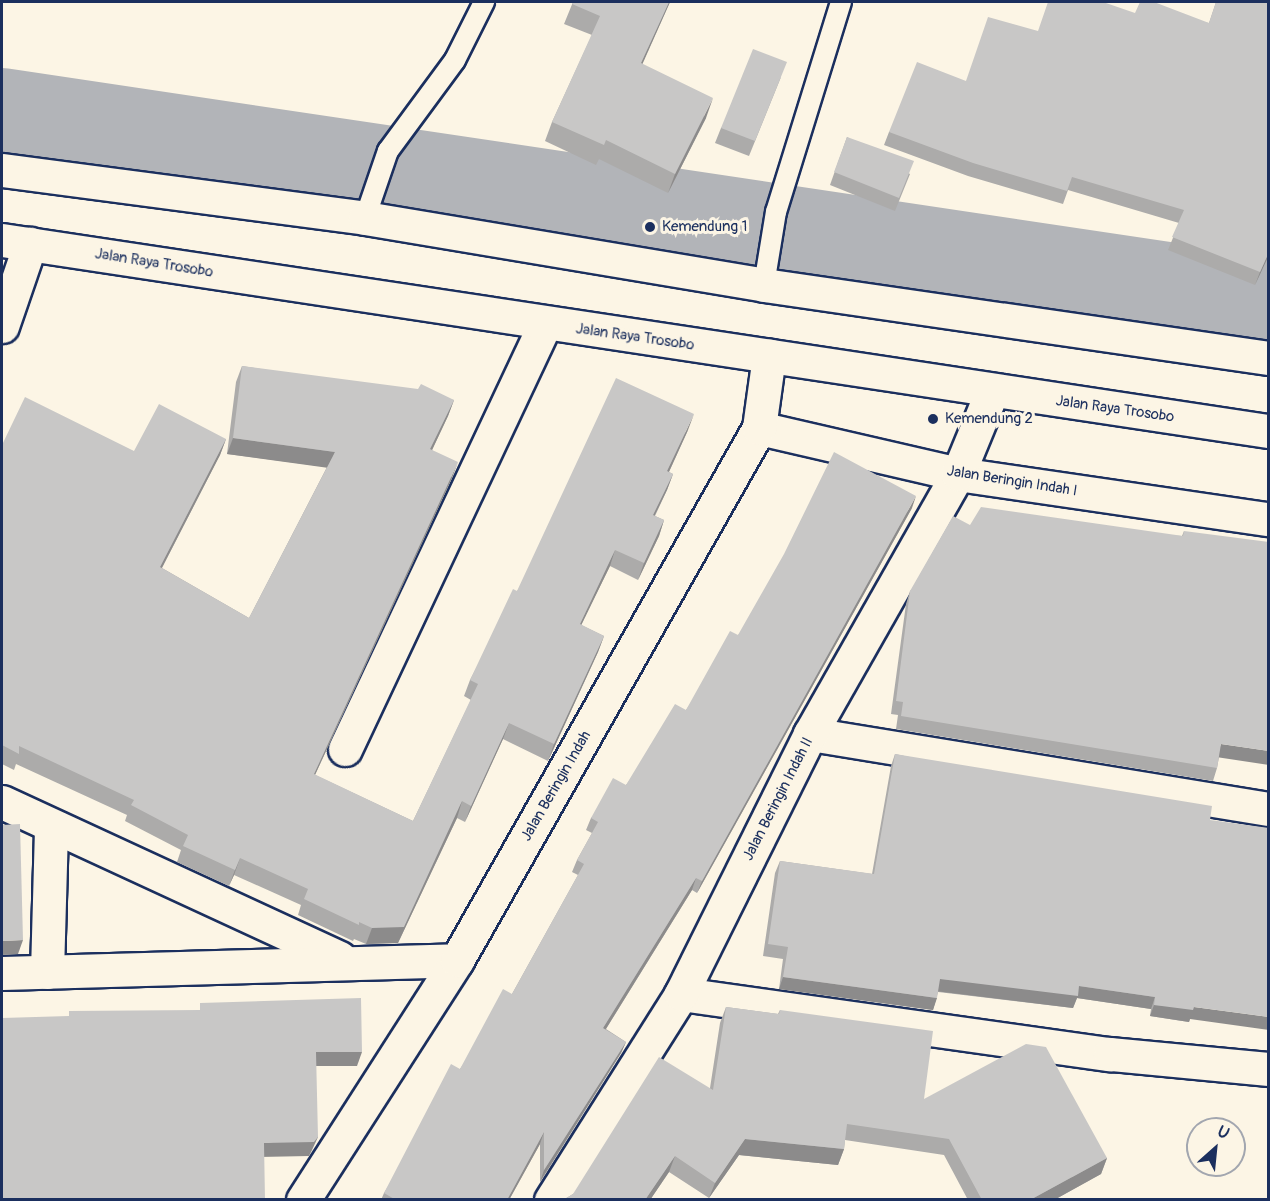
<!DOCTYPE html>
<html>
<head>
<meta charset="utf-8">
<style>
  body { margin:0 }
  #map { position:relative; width:1270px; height:1201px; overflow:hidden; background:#fcf5e5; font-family:Pangolin,sans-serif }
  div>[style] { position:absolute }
  .river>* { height:86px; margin:-43px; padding:0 43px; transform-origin:43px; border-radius:43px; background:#b2b4b8 }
  .roads { filter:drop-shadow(2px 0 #1b2f5e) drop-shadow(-2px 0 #1b2f5e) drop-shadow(0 2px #1b2f5e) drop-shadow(0 -2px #1b2f5e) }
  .service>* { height:20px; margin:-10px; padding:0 10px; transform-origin:10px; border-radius:10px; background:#fcf5e5 }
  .minor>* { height:33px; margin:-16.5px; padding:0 16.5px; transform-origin:16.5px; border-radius:16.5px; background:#fcf5e5 }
  .tertiary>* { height:33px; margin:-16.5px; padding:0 16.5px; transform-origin:16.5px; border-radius:16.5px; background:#fcf5e5 }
  .trunk>* { height:33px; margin:-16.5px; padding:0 16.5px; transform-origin:16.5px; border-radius:16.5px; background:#fcf5e5 }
  .wall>* { inset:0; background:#acabaa }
  .shaded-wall>* { inset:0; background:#8c8b8b }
  .building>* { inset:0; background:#c8c7c6 }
  .dots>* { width:16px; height:16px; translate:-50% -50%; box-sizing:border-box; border:3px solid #fcf5e5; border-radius:50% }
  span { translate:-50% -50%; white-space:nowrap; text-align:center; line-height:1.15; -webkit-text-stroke:6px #fcf5e5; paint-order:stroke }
  .poi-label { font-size:15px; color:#1b2f5e }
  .left { translate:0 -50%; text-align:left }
  .street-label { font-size:15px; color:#1b2f5e }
  .frame { position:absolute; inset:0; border:3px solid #1b2f5e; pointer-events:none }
  .north { position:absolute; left:1186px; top:1117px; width:60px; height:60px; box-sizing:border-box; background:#fcf5e5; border:2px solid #a2a6af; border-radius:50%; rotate:27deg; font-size:16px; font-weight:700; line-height:24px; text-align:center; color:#1b2f5e }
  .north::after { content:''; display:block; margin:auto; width:21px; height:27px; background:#1b2f5e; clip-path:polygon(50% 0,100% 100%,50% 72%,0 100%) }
</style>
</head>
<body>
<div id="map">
  <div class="river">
    <div style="left:2px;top:111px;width:1280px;rotate:8.49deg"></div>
  </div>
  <div class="roads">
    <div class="service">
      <div style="left:365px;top:218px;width:71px;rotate:-71.1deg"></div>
      <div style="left:388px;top:151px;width:113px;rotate:-53.6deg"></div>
      <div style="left:455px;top:60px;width:65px;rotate:-63.4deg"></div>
      <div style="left:764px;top:285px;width:74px;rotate:-80.7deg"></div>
      <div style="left:776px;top:212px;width:220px;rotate:-72.8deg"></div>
    </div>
    <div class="minor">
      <div style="left:2px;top:326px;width:87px;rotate:-71.1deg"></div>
      <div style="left:759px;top:428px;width:204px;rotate:13deg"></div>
      <div style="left:958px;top:474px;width:313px;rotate:8.3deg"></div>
      <div style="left:810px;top:734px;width:464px;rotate:9.3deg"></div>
      <div style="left:345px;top:749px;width:470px;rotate:-64.8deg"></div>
      <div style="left:2px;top:802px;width:372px;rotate:24.8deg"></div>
      <div style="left:47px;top:972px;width:145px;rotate:-88.4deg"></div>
      <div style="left:2px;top:973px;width:455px;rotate:-1.6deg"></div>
      <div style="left:681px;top:994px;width:433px;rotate:8deg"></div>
      <div style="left:1110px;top:1054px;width:159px;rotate:5.4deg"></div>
      <div style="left:551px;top:1200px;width:244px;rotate:-57.7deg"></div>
      <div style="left:681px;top:994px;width:290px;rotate:-63.6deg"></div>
      <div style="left:810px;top:734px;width:299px;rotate:-60.4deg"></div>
      <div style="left:958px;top:474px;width:90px;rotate:-67.7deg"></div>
    </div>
    <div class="tertiary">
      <div style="left:303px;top:1200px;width:285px;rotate:-57.3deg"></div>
      <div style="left:457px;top:960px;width:612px;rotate:-60.42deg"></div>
      <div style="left:759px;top:428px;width:73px;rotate:-82.1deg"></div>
    </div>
    <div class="trunk">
      <div style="left:2px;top:170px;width:366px;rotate:7.5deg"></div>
      <div style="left:365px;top:218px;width:405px;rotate:9.5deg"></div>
      <div style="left:764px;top:285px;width:509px;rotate:8.24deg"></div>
      <div style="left:2px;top:240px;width:1280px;rotate:8.58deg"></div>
    </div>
  </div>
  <div class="wall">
    <div style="clip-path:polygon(573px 2px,670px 2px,642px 64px,706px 118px,668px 193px,599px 159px,596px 165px,545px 141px,552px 122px,592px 35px,564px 24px)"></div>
    <div style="clip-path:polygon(1216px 2px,1269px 2px,1269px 255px,1255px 285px,1168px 250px,1179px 223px,1068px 190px,1063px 204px,968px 176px,884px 145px,889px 132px,966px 81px,1135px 13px,1209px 23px)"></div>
    <div style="clip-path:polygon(781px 77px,749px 156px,715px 143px,721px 128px)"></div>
    <div style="clip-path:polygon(847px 137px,910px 174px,895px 211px,830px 185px)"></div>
    <div style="clip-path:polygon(242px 366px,454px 400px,448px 416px,432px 450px,452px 478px,315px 775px,413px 821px,471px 700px,464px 696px,470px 680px,517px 591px,688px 430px,669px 472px,673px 474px,667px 490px,655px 516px,664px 520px,659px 536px,638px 580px,610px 566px,581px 625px,604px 636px,598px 652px,548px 761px,503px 739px,465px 822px,457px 818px,398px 943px,366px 944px,354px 939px,353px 941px,298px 915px,301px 905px,234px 875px,229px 886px,177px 862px,181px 850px,125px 821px,127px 815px,16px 764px,14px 770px,2px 764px,2px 445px,134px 451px,226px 439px,220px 455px,162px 568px,249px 618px,327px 467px,227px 454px,236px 382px)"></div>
    <div style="clip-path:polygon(912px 508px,697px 893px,692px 890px,606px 1029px,626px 1042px,621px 1053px,540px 1182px,540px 1144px,509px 1200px,381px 1200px,384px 1193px,460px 1069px,512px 994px,578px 875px,572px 872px,577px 860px,592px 833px,586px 830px,591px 818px,626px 785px,686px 710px,738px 635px)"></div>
    <div style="clip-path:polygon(970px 525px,1182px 536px,1184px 531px,1219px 757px,1217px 768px,1213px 781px,896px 729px,898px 715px,891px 714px,906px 604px,910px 591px)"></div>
    <div style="clip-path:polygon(895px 754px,1210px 820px,1190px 1019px,1189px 1022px,1150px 1016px,1151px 1009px,1077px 998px,1073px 1008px,938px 992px,933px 1010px,779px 989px,783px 959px,763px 956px,775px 873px,780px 861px,872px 874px,891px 766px)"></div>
    <div style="clip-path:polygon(726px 1007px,778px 1014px,780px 1010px,924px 1099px,1107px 1158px,1101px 1174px,1054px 1200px,968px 1200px,944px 1155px,845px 1140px,844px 1149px,838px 1165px,739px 1155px,709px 1198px,669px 1172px,650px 1200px,563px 1200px,573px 1194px,710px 1088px,720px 1023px)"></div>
  </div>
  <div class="shaded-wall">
    <div style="clip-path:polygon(669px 2px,670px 2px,634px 83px,641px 63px)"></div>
    <div style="clip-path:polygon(713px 98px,706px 118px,668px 193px,675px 174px)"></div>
    <div style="clip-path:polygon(1269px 252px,1269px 255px,1255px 285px,1260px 272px)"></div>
    <div style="clip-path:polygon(454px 400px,448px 416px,425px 465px,430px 449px)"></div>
    <div style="clip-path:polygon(694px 414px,688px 430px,662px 487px,667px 471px)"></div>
    <div style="clip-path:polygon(233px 438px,335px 452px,329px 468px,227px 454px)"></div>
    <div style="clip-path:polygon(226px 439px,220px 455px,154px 583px,160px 567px)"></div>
    <div style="clip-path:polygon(458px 462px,452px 478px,308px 790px,314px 774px)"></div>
    <div style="clip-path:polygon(673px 474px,667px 490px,647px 531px,653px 515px)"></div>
    <div style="clip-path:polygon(916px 496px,912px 508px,697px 893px,702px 881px)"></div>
    <div style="clip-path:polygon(664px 520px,659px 536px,638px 580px,644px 563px)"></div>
    <div style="clip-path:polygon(615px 550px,610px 566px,574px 640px,580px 624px)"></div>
    <div style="clip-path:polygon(604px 636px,598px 652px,548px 761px,554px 744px)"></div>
    <div style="clip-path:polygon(509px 723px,503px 739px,465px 822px,471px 806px)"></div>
    <div style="clip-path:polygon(1221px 744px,1269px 751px,1269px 765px,1216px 757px)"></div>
    <div style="clip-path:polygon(462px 801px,457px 818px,398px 943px,366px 944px,372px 928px)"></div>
    <div style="clip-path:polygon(240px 858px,234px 875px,229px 886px,235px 870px)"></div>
    <div style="clip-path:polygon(696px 878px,692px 890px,599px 1040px,603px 1028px)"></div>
    <div style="clip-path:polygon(23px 940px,18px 954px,2px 955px,2px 941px)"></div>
    <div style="clip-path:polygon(783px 977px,937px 998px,933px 1010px,779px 989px)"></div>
    <div style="clip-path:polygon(940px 979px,1079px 986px,1155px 997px,1151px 1009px,1077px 998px,1073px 1008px,935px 991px)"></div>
    <div style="clip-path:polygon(1154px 1005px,1194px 1007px,1269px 1017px,1269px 1030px,1190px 1019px,1189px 1022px,1150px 1016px)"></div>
    <div style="clip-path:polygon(626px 1042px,621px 1053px,540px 1182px,544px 1170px)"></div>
    <div style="clip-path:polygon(316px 1052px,362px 1052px,357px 1066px,311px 1066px)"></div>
    <div style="clip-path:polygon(544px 1132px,540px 1144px,509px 1200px,507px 1200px)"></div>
    <div style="clip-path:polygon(318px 1137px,312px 1150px,309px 1156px,259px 1157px,264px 1143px)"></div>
    <div style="clip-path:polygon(745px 1139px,844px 1149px,838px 1165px,739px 1155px,709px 1198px,715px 1183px)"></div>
    <div style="clip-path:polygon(675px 1156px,669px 1172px,650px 1200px,645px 1200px)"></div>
    <div style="clip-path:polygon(1107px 1158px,1101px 1174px,1054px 1200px,1030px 1200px)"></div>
  </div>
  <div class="building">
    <div style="clip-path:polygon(573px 2px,669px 2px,641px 63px,713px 98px,675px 174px,606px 140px,604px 145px,552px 122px,600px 16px,572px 4px)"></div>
    <div style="clip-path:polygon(1048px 2px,1103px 2px,1135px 13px,1140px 2px,1154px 2px,1209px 23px,1216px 2px,1269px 2px,1269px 252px,1260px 272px,1172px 237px,1184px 210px,1072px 177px,1067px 191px,973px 163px,889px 132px,917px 62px,966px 81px,988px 17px,1038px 31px)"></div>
    <div style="clip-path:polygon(753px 49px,787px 62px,755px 141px,721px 128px)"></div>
    <div style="clip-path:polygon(847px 137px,914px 161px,899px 198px,834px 172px)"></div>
    <div style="clip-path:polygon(242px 366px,418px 389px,421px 384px,454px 400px,430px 449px,458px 462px,314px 774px,413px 821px,478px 684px,470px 680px,513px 589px,517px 591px,616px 378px,694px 414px,667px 471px,673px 474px,653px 515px,664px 520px,644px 563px,615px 550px,580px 624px,604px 636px,554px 744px,509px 723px,471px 806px,462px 801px,404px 927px,372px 928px,359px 922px,359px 925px,304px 899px,308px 889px,240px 858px,235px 870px,183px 846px,188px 835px,131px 805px,134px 800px,19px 746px,19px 754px,2px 745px,2px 445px,25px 397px,134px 451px,159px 404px,226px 439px,160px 567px,249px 618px,335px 452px,233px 438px)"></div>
    <div style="clip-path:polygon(834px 452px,916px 496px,702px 881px,696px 878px,603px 1028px,626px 1042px,544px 1170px,544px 1132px,507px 1200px,396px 1200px,384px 1193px,451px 1064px,460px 1069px,503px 989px,512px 994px,584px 864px,577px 860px,598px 822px,591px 818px,613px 778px,626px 785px,675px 704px,686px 710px,730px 631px,738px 635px,784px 554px)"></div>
    <div style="clip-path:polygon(981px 507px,1183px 536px,1184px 531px,1269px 542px,1269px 751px,1221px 744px,1217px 768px,901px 716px,903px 702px,896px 701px,910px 591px,953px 516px,970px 525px)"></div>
    <div style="clip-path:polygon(895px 754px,1212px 806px,1210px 820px,1269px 828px,1269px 1017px,1194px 1007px,1193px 1010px,1154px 1005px,1155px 997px,1079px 986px,1078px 996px,940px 979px,937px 998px,783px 977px,788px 947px,768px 944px,780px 861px,874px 874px)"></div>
    <div style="clip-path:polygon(20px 824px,23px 940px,2px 941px,2px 825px)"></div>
    <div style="clip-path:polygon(361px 998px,362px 1052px,316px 1052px,318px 1137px,314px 1142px,264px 1143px,265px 1200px,2px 1200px,2px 1018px,69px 1016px,69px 1011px,200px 1010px,200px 1003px)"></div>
    <div style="clip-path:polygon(726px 1007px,779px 1014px,780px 1010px,933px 1031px,924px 1099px,1026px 1044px,1046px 1047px,1107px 1158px,1030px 1200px,982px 1200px,949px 1139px,847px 1124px,844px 1149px,745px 1139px,715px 1183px,675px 1156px,645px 1200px,563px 1200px,573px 1194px,659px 1057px,713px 1090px)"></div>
  </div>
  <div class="dots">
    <div style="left:650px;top:227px;background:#1b2f5e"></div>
    <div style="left:933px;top:419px;background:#1b2f5e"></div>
  </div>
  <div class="poi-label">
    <span class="left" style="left:662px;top:227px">Kemendung 1</span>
    <span class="left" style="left:945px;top:419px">Kemendung 2</span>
  </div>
  <div class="street-label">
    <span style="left:154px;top:263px;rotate:9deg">Jalan Raya Trosobo</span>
    <span style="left:635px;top:337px;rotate:8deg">Jalan Raya Trosobo</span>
    <span style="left:1115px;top:409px;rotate:8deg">Jalan Raya Trosobo</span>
    <span style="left:1012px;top:481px;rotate:9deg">Jalan Beringin Indah I</span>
    <span style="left:556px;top:786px;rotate:-60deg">Jalan Beringin Indah</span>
    <span style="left:778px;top:799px;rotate:-63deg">Jalan Beringin Indah II</span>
  </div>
  <div class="frame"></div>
  <div class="north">U</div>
</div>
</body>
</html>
